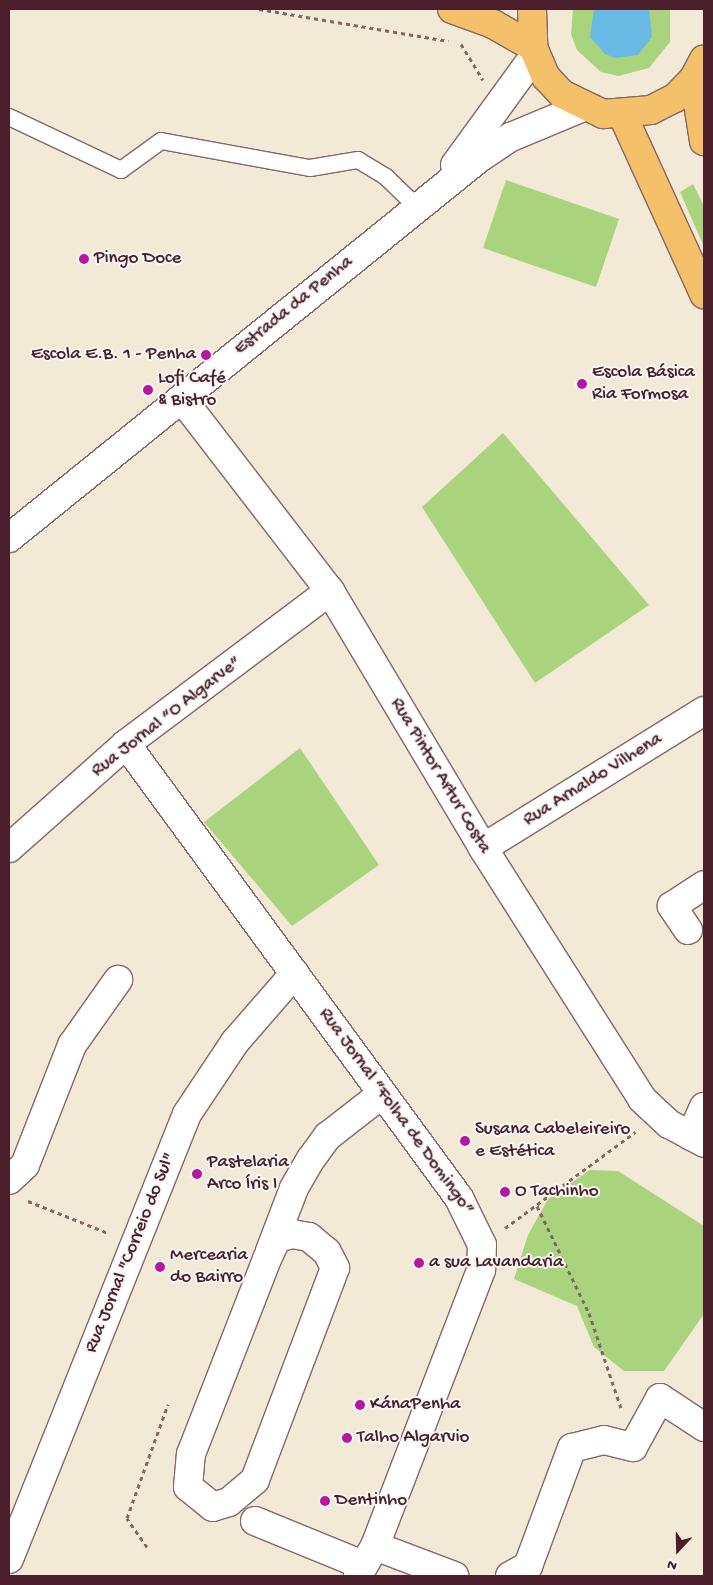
<!DOCTYPE html>
<html>
<head>
<meta charset="utf-8">
<style>
  body { margin:0 }
  #map { position:relative; width:713px; height:1585px; overflow:hidden; background:#f2e9d6; font-family:"Gochi Hand",sans-serif }
  div>[style] { position:absolute }
  .green>* { inset:0; background:#aad37e }
  .water>* { inset:0; background:#69bbe5 }
  .path>* { height:3px; margin-top:-1.5px; transform-origin:0; background:repeating-linear-gradient(90deg,#856667 0 4px,transparent 0 8px) }
  .roads { filter:drop-shadow(1px 0 #856667) drop-shadow(-1px 0 #856667) drop-shadow(0 1px #856667) drop-shadow(0 -1px #856667) }
  .service>* { height:16px; margin:-8px; padding:0 8px; transform-origin:8px; border-radius:8px; background:#fff }
  .minor>* { height:28px; margin:-14px; padding:0 14px; transform-origin:14px; border-radius:14px; background:#fff }
  .tertiary>* { height:28px; margin:-14px; padding:0 14px; transform-origin:14px; border-radius:14px; background:#fff }
  .primary>* { height:28px; margin:-14px; padding:0 14px; transform-origin:14px; border-radius:14px; background:#f4c16a }
  .dots>* { width:14px; height:14px; translate:-50% -50%; box-sizing:border-box; border:2px solid #f6f6f2; border-radius:50% }
  span { translate:-50% -50%; white-space:nowrap; text-align:center; line-height:1.15; -webkit-text-stroke:4px #f6f6f2; paint-order:stroke }
  .poi-label { font-size:19px; color:#4a1f2b }
  .left { translate:0 -50%; text-align:left }
  .right { translate:-100% -50%; text-align:right }
  .street-label { font-size:19px; color:#4a1f2b }
  .frame { position:absolute; inset:0; border:10px solid #4a1f2b; pointer-events:none }
  .north { position:absolute; left:653px; top:1525px; width:50px; height:50px; -webkit-text-stroke:4px #f6f6f2; paint-order:stroke; rotate:201deg; font-size:14px; font-weight:700; line-height:20px; text-align:center; color:#4a1f2b }
  .north::after { content:''; display:block; margin:auto; width:18px; height:22px; background:#4a1f2b; clip-path:polygon(50% 0,100% 100%,50% 72%,0 100%) }
</style>
</head>
<body>
<div id="map">
  <div class="green">
    <div style="clip-path:polygon(573px 9px,670px 9px,670px 42px,649px 68px,618px 76px,601px 72px,577px 50px,571px 34px)"></div>
    <div style="clip-path:polygon(506px 180px,619px 219px,596px 287px,483px 248px)"></div>
    <div style="clip-path:polygon(693px 184px,704px 206px,704px 247px,680px 192px)"></div>
    <div style="clip-path:polygon(503px 433px,649px 605px,535px 683px,422px 507px)"></div>
    <div style="clip-path:polygon(300px 748px,379px 865px,292px 926px,204px 822px)"></div>
    <div style="clip-path:polygon(590px 1170px,618px 1171px,704px 1226px,704px 1314px,664px 1371px,624px 1371px,594px 1347px,577px 1306px,514px 1279px,528px 1235px,548px 1199px)"></div>
  </div>
  <div class="water">
    <div style="clip-path:polygon(594px 9px,649px 9px,652px 37px,638px 55px,615px 58px,605px 54px,590px 37px)"></div>
  </div>
  <div class="path">
    <div style="left:259px;top:9px;width:192px;rotate:9.6deg"></div>
    <div style="left:461px;top:44px;width:42px;rotate:58.6deg"></div>
    <div style="left:28px;top:1201px;width:86px;rotate:21.8deg"></div>
    <div style="left:537px;top:1206px;width:119px;rotate:64.1deg"></div>
    <div style="left:589px;top:1313px;width:100px;rotate:71.4deg"></div>
    <div style="left:505px;top:1228px;width:162px;rotate:-36.4deg"></div>
    <div style="left:147px;top:1547px;width:35px;rotate:-125deg"></div>
    <div style="left:127px;top:1518px;width:121px;rotate:-70.2deg"></div>
  </div>
  <div class="roads">
    <div class="service">
      <div style="left:9px;top:117px;width:124px;rotate:25.3deg"></div>
      <div style="left:121px;top:170px;width:49px;rotate:-35.9deg"></div>
      <div style="left:161px;top:141px;width:151px;rotate:10.3deg"></div>
      <div style="left:310px;top:168px;width:49px;rotate:-9.5deg"></div>
      <div style="left:358px;top:160px;width:33px;rotate:31deg"></div>
      <div style="left:386px;top:177px;width:42px;rotate:44deg"></div>
    </div>
    <div class="minor">
      <div style="left:182px;top:399px;width:242px;rotate:52.4deg"></div>
      <div style="left:330px;top:591px;width:299px;rotate:59.2deg"></div>
      <div style="left:483px;top:848px;width:297px;rotate:57.6deg"></div>
      <div style="left:642px;top:1099px;width:37px;rotate:43deg"></div>
      <div style="left:669px;top:1124px;width:40px;rotate:28deg"></div>
      <div style="left:126px;top:744px;width:563px;rotate:53.74deg"></div>
      <div style="left:459px;top:1198px;width:52px;rotate:63.9deg"></div>
      <div style="left:482px;top:1245px;width:25px;rotate:92deg"></div>
      <div style="left:481px;top:1270px;width:296px;rotate:111deg"></div>
      <div style="left:375px;top:1546px;width:34px;rotate:120deg"></div>
      <div style="left:9px;top:848px;width:157px;rotate:-41.6deg"></div>
      <div style="left:126px;top:744px;width:255px;rotate:-36.9deg"></div>
      <div style="left:483px;top:848px;width:260px;rotate:-31.8deg"></div>
      <div style="left:688px;top:930px;width:29px;rotate:-124deg"></div>
      <div style="left:672px;top:906px;width:38px;rotate:-33deg"></div>
      <div style="left:691px;top:1136px;width:32px;rotate:-66deg"></div>
      <div style="left:9px;top:1180px;width:22px;rotate:-43deg"></div>
      <div style="left:25px;top:1165px;width:129px;rotate:-68.6deg"></div>
      <div style="left:72px;top:1045px;width:80px;rotate:-54.7deg"></div>
      <div style="left:292px;top:1234px;width:17px;rotate:10deg"></div>
      <div style="left:309px;top:1237px;width:23px;rotate:40deg"></div>
      <div style="left:327px;top:1252px;width:18px;rotate:63deg"></div>
      <div style="left:335px;top:1268px;width:227px;rotate:110.7deg"></div>
      <div style="left:255px;top:1480px;width:34px;rotate:140deg"></div>
      <div style="left:229px;top:1502px;width:17px;rotate:163deg"></div>
      <div style="left:213px;top:1507px;width:32px;rotate:-141deg"></div>
      <div style="left:188px;top:1487px;width:33px;rotate:-85deg"></div>
      <div style="left:191px;top:1454px;width:209px;rotate:-68.7deg"></div>
      <div style="left:267px;top:1259px;width:23px;rotate:-65deg"></div>
      <div style="left:277px;top:1238px;width:16px;rotate:-15deg"></div>
      <div style="left:270px;top:1251px;width:67px;rotate:-69.1deg"></div>
      <div style="left:294px;top:1188px;width:34px;rotate:-60deg"></div>
      <div style="left:311px;top:1159px;width:29px;rotate:-54deg"></div>
      <div style="left:328px;top:1136px;width:68px;rotate:-37.9deg"></div>
      <div style="left:255px;top:1521px;width:117px;rotate:22.2deg"></div>
      <div style="left:375px;top:1546px;width:85px;rotate:20.8deg"></div>
      <div style="left:9px;top:1559px;width:479px;rotate:-68.2deg"></div>
      <div style="left:187px;top:1114px;width:87px;rotate:-56.3deg"></div>
      <div style="left:235px;top:1042px;width:91px;rotate:-49deg"></div>
      <div style="left:510px;top:1576px;width:21px;rotate:-29deg"></div>
      <div style="left:528px;top:1566px;width:126px;rotate:-69.6deg"></div>
      <div style="left:572px;top:1448px;width:33px;rotate:-14deg"></div>
      <div style="left:604px;top:1440px;width:30px;rotate:14deg"></div>
      <div style="left:633px;top:1447px;width:56px;rotate:-61.1deg"></div>
      <div style="left:660px;top:1398px;width:53px;rotate:33.4deg"></div>
    </div>
    <div class="tertiary">
      <div style="left:455px;top:165px;width:136px;rotate:-54deg"></div>
      <div style="left:9px;top:538px;width:603px;rotate:-38.94deg"></div>
      <div style="left:478px;top:159px;width:40px;rotate:-34deg"></div>
      <div style="left:511px;top:137px;width:78px;rotate:-22.6deg"></div>
    </div>
    <div class="primary">
      <div style="left:452px;top:9px;width:44px;rotate:20.1deg"></div>
      <div style="left:493px;top:24px;width:46px;rotate:29.9deg"></div>
      <div style="left:532px;top:9px;width:38px;rotate:88deg"></div>
      <div style="left:533px;top:47px;width:33px;rotate:67deg"></div>
      <div style="left:546px;top:77px;width:23px;rotate:47deg"></div>
      <div style="left:562px;top:94px;width:46px;rotate:26deg"></div>
      <div style="left:603px;top:114px;width:48px;rotate:-4.8deg"></div>
      <div style="left:651px;top:110px;width:27px;rotate:-27deg"></div>
      <div style="left:675px;top:98px;width:28px;rotate:-46deg"></div>
      <div style="left:694px;top:78px;width:21px;rotate:-62deg"></div>
      <div style="left:694px;top:78px;width:64px;rotate:81deg"></div>
      <div style="left:623px;top:116px;width:196px;rotate:65.5deg"></div>
    </div>
  </div>
  <div class="dots">
    <div style="left:84px;top:259px;background:#b5179e"></div>
    <div style="left:206px;top:355px;background:#b5179e"></div>
    <div style="left:582px;top:384px;background:#b5179e"></div>
    <div style="left:148px;top:390px;background:#b5179e"></div>
    <div style="left:465px;top:1141px;background:#b5179e"></div>
    <div style="left:197px;top:1174px;background:#b5179e"></div>
    <div style="left:505px;top:1192px;background:#b5179e"></div>
    <div style="left:419px;top:1263px;background:#b5179e"></div>
    <div style="left:160px;top:1267px;background:#b5179e"></div>
    <div style="left:360px;top:1405px;background:#b5179e"></div>
    <div style="left:347px;top:1438px;background:#b5179e"></div>
    <div style="left:325px;top:1501px;background:#b5179e"></div>
  </div>
  <div class="poi-label">
    <span class="left" style="left:94px;top:259px">Pingo Doce</span>
    <span class="right" style="left:196px;top:355px">Escola E.B. 1 - Penha</span>
    <span class="left" style="left:592px;top:384px">Escola Básica<br>Ria Formosa</span>
    <span class="left" style="left:158px;top:390px">Lofi Café<br>&amp; Bistro</span>
    <span class="left" style="left:475px;top:1141px">Susana Cabeleireiro<br>e Estética</span>
    <span class="left" style="left:207px;top:1174px">Pastelaria<br>Arco Íris I</span>
    <span class="left" style="left:515px;top:1192px">O Tachinho</span>
    <span class="left" style="left:170px;top:1267px">Mercearia<br>do Bairro</span>
    <span class="left" style="left:429px;top:1263px">a sua Lavandaria</span>
    <span class="left" style="left:370px;top:1405px">KánaPenha</span>
    <span class="left" style="left:357px;top:1438px">Talho Algarvio</span>
    <span class="left" style="left:335px;top:1501px">Dentinho</span>
  </div>
  <div class="street-label">
    <span style="left:294px;top:306px;rotate:-39deg">Estrada da Penha</span>
    <span style="left:167px;top:717px;rotate:-38deg">Rua Jornal “O Algarve”</span>
    <span style="left:440px;top:776px;rotate:59deg">Rua Pintor Artur Costa</span>
    <span style="left:593px;top:780px;rotate:-32deg">Rua Arnaldo Vilhena</span>
    <span style="left:396px;top:1112px;rotate:54deg">Rua Jornal “Folha de Domingo”</span>
    <span style="left:131px;top:1253px;rotate:-68deg">Rua Jornal "Correio do Sul"</span>
  </div>
  <div class="frame"></div>
  <div class="north">N</div>
</div>
</body>
</html>
